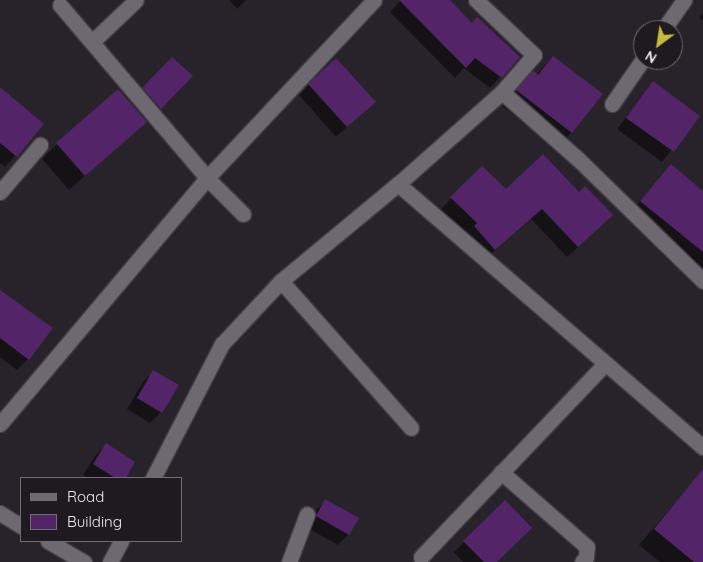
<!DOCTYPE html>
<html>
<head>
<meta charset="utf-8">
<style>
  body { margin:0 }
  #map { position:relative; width:703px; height:562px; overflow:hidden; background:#28232a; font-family:Quicksand,sans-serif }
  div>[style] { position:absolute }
  .shadow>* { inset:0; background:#0007 }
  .building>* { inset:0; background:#542468 }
  .roads { filter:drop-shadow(1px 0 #423e43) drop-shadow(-1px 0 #423e43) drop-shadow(0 1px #423e43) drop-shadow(0 -1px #423e43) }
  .minor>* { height:15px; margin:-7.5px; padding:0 7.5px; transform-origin:7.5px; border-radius:7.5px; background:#6e6971 }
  span { translate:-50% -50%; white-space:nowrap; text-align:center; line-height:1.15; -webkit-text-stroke:5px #1e1a20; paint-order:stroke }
  .legend { position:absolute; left:20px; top:477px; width:162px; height:65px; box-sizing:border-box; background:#1e1a20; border:1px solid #716e73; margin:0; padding:6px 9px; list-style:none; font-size:15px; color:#eeebef }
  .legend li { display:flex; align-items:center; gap:10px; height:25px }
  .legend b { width:25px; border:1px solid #716e73 }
  .north { position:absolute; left:633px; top:20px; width:50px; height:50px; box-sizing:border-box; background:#1e1a20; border:1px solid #716e73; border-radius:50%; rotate:211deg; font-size:14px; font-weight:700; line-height:20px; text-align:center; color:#eeebef }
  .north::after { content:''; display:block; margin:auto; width:18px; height:22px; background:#c6bc3c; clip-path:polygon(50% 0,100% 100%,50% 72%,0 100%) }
</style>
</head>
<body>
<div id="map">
  <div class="shadow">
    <div style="clip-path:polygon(229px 0,246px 0,237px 9px)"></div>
    <div style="clip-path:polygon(401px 0,448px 0,472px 25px,518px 57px,490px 88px,464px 68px,455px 78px,390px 12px)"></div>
    <div style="clip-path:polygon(703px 13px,703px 20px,699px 18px)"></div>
    <div style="clip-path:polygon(553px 57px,572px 132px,556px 147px,502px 106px,533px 72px,536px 75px)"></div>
    <div style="clip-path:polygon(172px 58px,191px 76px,149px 119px,133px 99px)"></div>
    <div style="clip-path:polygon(653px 83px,698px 117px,662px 162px,617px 129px)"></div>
    <div style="clip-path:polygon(309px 85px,363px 112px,336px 137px,299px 95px)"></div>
    <div style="clip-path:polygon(0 91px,43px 124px,5px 167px,0 163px)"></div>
    <div style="clip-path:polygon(145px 122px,69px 190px,42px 159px,57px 144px)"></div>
    <div style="clip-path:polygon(671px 166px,703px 193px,703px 274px,630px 212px)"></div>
    <div style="clip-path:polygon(482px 167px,506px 191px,600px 226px,567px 257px,531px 219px,484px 260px,467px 235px,441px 209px)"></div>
    <div style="clip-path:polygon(0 304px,28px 359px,17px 370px,0 357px)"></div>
    <div style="clip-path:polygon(153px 372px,161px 412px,150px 423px,127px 409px,143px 382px)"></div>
    <div style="clip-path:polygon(106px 445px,134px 462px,125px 478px,88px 478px,83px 475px,95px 456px)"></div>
    <div style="clip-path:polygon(696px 479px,703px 485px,703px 551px,694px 562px,660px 562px,639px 545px)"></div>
    <div style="clip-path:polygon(326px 501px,357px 519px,348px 535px,338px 545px,306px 527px,315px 511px)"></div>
    <div style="clip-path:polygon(505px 502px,495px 562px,463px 562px,454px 552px)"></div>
  </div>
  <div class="building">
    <div style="clip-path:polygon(399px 0,450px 0,472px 23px,477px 17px,520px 57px,502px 78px,475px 58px,466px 68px)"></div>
    <div style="clip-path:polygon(553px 56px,603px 94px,572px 133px,516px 90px,533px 70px,538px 75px)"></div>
    <div style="clip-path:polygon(172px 57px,193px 76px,161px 109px,142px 88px)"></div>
    <div style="clip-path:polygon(336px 58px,376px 102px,347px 127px,308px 84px)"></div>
    <div style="clip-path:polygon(653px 81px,700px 116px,674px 152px,626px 118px)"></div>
    <div style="clip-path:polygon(0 87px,44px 124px,17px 157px,0 143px)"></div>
    <div style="clip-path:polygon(118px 89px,147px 122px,85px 176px,56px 143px)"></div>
    <div style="clip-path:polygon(543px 154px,579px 192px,585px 186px,613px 215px,578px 247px,542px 209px,495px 250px,474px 226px,477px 223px,450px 197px,482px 166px,506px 189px)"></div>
    <div style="clip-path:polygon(671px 164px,703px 191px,703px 252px,640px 201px)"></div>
    <div style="clip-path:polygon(0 290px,53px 328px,29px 360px,0 338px)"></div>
    <div style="clip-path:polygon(153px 370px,179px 385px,162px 413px,137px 398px)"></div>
    <div style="clip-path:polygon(106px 443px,135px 462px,126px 478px,115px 478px,93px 464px)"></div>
    <div style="clip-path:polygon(703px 469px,703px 562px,694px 562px,654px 529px)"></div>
    <div style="clip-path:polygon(325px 499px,359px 518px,349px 535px,316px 516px)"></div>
    <div style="clip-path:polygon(505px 500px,532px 528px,497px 562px,484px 562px,463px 541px)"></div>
  </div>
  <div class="roads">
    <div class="minor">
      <div style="left:60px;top:5px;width:227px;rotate:49.6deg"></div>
      <div style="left:207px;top:178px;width:51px;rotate:45deg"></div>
      <div style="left:663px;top:30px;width:37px;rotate:-55deg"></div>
      <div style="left:93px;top:41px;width:59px;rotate:-43.6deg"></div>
      <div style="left:502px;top:92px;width:101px;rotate:41.4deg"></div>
      <div style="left:578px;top:159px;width:175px;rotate:44.3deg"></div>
      <div style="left:612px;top:104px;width:55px;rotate:-55.4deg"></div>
      <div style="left:398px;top:184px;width:403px;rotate:40.8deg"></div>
      <div style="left:0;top:192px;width:62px;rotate:-49.6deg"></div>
      <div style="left:281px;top:281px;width:196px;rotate:48.5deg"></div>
      <div style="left:0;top:424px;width:322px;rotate:-49.9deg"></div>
      <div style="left:207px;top:178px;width:244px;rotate:-46.8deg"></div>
      <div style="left:501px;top:472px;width:114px;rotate:41.1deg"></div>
      <div style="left:587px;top:547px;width:10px;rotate:96deg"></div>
      <div style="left:586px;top:557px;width:6px;rotate:129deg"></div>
      <div style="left:153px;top:478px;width:151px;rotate:-62.8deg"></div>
      <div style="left:222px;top:344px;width:86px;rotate:-46.9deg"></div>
      <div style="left:281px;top:281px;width:152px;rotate:-39.7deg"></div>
      <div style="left:398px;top:184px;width:139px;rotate:-41.5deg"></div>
      <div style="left:502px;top:92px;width:49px;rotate:-49.1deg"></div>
      <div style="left:534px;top:55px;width:80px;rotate:-136.5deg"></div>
      <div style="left:0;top:513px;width:25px;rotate:32deg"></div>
      <div style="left:48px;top:541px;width:42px;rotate:30.3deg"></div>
      <div style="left:421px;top:557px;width:267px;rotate:-46.4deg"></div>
      <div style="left:110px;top:562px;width:24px;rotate:-62deg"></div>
      <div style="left:289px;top:562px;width:51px;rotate:-69.4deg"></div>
    </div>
  </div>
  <ul class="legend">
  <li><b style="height:6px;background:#6e6971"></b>Road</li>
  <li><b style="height:14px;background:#542468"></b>Building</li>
  </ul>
  <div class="north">N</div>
</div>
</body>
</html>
